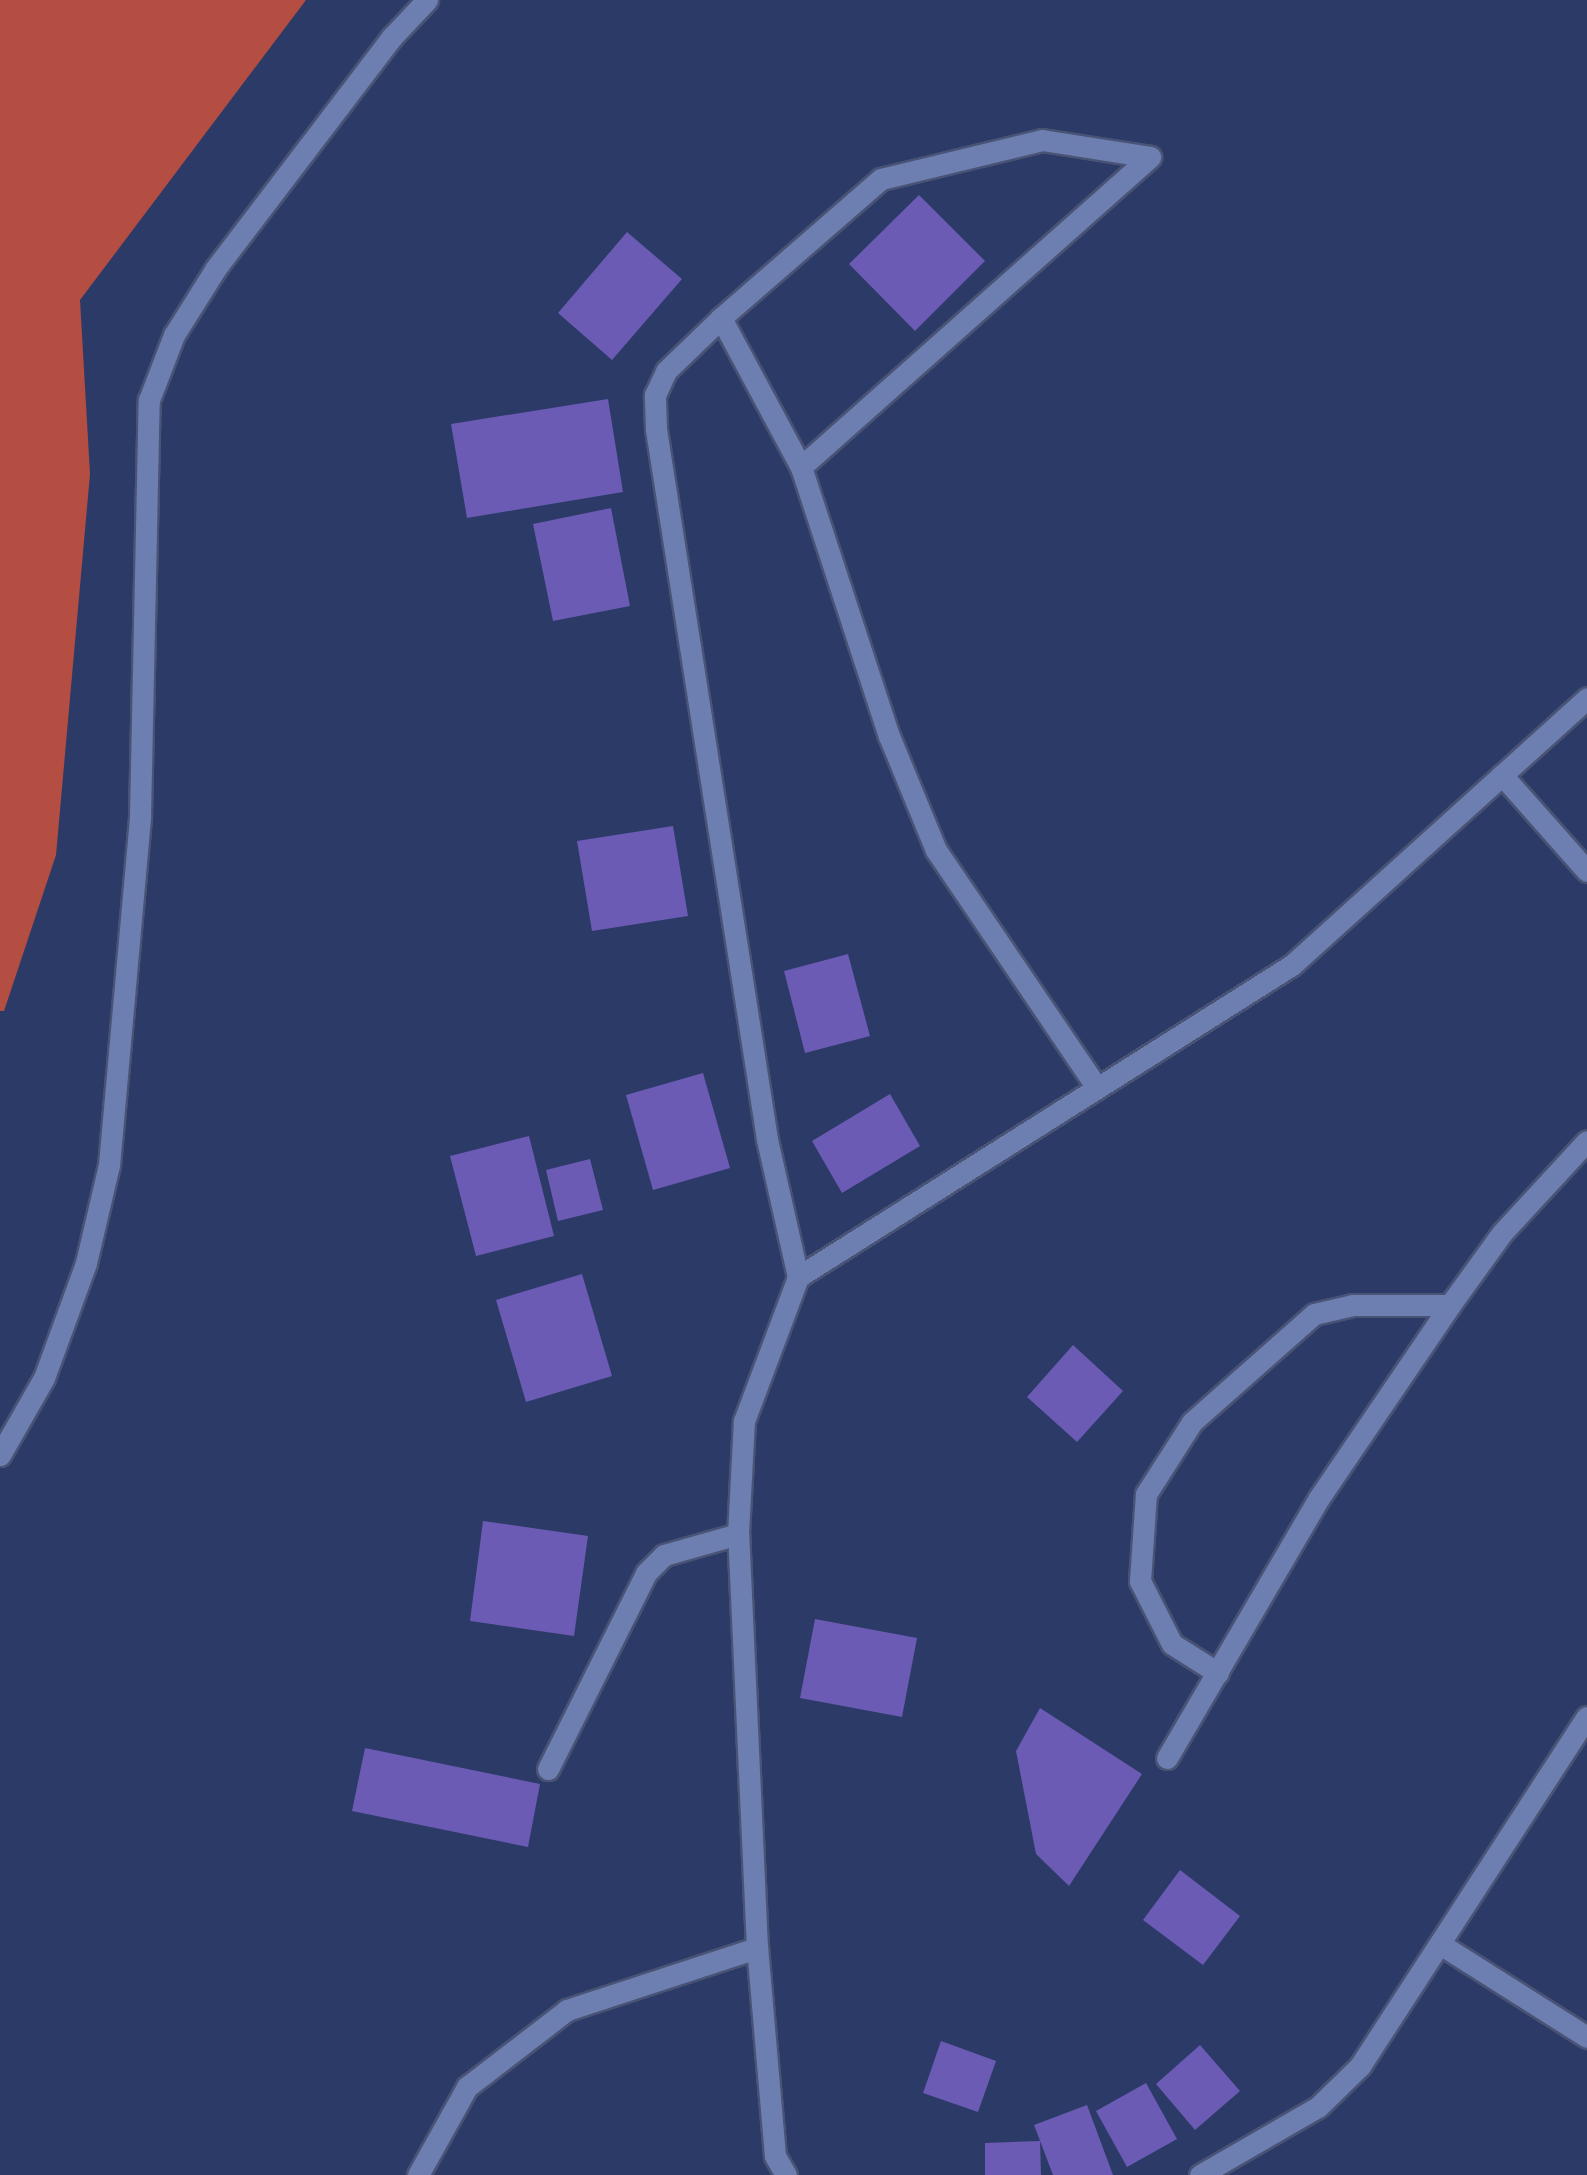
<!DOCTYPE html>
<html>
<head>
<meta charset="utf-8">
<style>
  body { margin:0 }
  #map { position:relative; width:1587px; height:2175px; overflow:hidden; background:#2c3a67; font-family:"Playfair Display",serif }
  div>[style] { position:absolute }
  .forest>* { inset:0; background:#b44e42 }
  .building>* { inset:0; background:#6b5bb4 }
  .roads { filter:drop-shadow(2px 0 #495375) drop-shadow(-2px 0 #495375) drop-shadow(0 2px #495375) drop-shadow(0 -2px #495375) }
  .minor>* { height:21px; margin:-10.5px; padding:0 10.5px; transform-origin:10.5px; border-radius:10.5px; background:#6d7fb1 }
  span { translate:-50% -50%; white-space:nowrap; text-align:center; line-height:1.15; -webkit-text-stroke:5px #222f5b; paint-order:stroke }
</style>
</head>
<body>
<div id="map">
  <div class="forest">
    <div style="clip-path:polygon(0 0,306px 0,80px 300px,90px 474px,56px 855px,4px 1011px,0 1011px)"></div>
  </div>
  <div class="building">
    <div style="clip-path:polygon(919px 195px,985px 261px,915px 331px,849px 264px)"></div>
    <div style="clip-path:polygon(627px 232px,682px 279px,612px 360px,558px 313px)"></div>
    <div style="clip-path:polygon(608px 399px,623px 492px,467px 518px,451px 424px)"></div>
    <div style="clip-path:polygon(611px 508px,630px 606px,553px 621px,533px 524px)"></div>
    <div style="clip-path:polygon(673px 826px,688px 916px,592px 931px,577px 841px)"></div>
    <div style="clip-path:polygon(848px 954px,870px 1036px,805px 1053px,784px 971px)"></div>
    <div style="clip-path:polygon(703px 1073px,730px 1168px,653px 1190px,626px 1095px)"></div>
    <div style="clip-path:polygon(890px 1094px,920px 1146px,842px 1193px,812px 1141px)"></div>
    <div style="clip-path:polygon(529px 1136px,554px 1236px,476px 1256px,450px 1156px)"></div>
    <div style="clip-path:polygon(590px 1159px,603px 1210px,558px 1221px,546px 1170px)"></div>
    <div style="clip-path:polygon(582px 1274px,612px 1376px,526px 1402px,496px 1300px)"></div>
    <div style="clip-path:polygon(1073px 1345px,1123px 1391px,1077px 1442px,1027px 1397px)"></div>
    <div style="clip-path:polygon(483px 1521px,588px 1536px,574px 1636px,470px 1621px)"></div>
    <div style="clip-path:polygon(815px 1619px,917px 1638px,902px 1717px,800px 1698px)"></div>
    <div style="clip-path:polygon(1040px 1708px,1142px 1774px,1069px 1886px,1036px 1854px,1016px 1751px)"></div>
    <div style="clip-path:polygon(365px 1748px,540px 1784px,528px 1847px,352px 1811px)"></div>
    <div style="clip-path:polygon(1180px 1870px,1240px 1916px,1203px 1965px,1143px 1920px)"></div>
    <div style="clip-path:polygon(941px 2041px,996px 2061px,978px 2112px,923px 2093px)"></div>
    <div style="clip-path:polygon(1200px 2045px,1240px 2091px,1195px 2130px,1156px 2084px)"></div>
    <div style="clip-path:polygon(1146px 2083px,1177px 2139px,1127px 2167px,1096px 2111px)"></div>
    <div style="clip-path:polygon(1087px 2105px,1113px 2175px,1053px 2175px,1034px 2125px)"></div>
    <div style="clip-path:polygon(1040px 2141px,1041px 2175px,985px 2175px,985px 2143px)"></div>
  </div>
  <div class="roads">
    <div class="minor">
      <div style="left:721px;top:318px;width:169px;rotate:61.8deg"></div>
      <div style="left:801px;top:467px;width:283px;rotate:71.9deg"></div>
      <div style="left:889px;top:736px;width:123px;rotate:67.6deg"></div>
      <div style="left:936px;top:850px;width:285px;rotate:55.9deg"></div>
      <div style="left:801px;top:467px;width:467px;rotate:-41.6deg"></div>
      <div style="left:1502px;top:775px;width:128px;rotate:48.5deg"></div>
      <div style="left:798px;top:1277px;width:141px;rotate:-102.7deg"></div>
      <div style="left:767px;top:1139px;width:719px;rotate:-98.89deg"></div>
      <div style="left:656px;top:429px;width:34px;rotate:-92deg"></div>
      <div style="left:655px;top:395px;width:26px;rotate:-65deg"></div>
      <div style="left:666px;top:371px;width:76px;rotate:-43.9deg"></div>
      <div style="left:721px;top:318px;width:212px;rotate:-41deg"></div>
      <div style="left:881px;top:179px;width:166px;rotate:-13.6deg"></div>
      <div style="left:1042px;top:140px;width:109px;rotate:8.9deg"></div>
      <div style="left:0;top:1455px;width:89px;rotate:-60.3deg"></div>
      <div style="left:44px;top:1378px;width:122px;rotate:-69.9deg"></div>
      <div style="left:86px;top:1263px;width:101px;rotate:-76.8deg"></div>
      <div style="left:109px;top:1165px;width:350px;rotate:-84.9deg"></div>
      <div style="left:140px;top:816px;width:416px;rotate:-88.8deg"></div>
      <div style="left:149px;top:400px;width:70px;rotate:-69deg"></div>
      <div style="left:174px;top:335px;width:79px;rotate:-57.9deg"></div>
      <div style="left:216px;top:268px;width:290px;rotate:-52.7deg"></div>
      <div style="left:392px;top:37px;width:51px;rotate:-46.6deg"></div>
      <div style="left:1218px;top:1673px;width:54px;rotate:-147.8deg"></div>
      <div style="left:1172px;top:1644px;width:71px;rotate:-116.9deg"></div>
      <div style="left:1140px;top:1581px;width:87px;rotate:-86.1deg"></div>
      <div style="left:1146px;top:1494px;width:85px;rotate:-57.4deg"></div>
      <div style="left:1192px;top:1422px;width:163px;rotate:-41.5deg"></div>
      <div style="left:1314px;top:1314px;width:39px;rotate:-13deg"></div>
      <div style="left:1352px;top:1305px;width:98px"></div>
      <div style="left:1167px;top:1758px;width:301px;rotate:-59.7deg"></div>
      <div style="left:1319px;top:1498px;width:233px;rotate:-55.8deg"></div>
      <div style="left:1450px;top:1305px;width:89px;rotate:-54.2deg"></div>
      <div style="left:1502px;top:1233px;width:125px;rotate:-47.3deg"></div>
      <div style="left:548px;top:1769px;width:219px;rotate:-63.4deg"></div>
      <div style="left:646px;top:1573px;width:25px;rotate:-45deg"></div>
      <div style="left:664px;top:1555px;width:77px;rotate:-15.8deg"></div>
      <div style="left:1440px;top:1944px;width:174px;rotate:32.3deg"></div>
      <div style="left:418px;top:2175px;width:101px;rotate:-60.9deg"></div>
      <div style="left:467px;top:2087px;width:126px;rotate:-37.6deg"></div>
      <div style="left:567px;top:2010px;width:200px;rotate:-18.1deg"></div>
      <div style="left:786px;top:2175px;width:22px;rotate:-120deg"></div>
      <div style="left:775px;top:2156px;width:209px;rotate:-94.9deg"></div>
      <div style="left:757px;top:1948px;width:414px;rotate:-92.6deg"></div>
      <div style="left:738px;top:1534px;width:113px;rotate:-87deg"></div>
      <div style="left:744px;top:1421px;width:154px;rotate:-69.4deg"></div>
      <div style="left:798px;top:1277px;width:584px;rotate:-32.28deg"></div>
      <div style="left:1292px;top:965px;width:398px;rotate:-42.1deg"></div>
      <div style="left:1200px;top:2175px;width:136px;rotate:-30deg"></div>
      <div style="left:1318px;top:2107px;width:59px;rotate:-44.3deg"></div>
      <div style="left:1360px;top:2066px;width:416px;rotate:-57deg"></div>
    </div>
  </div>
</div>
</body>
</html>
